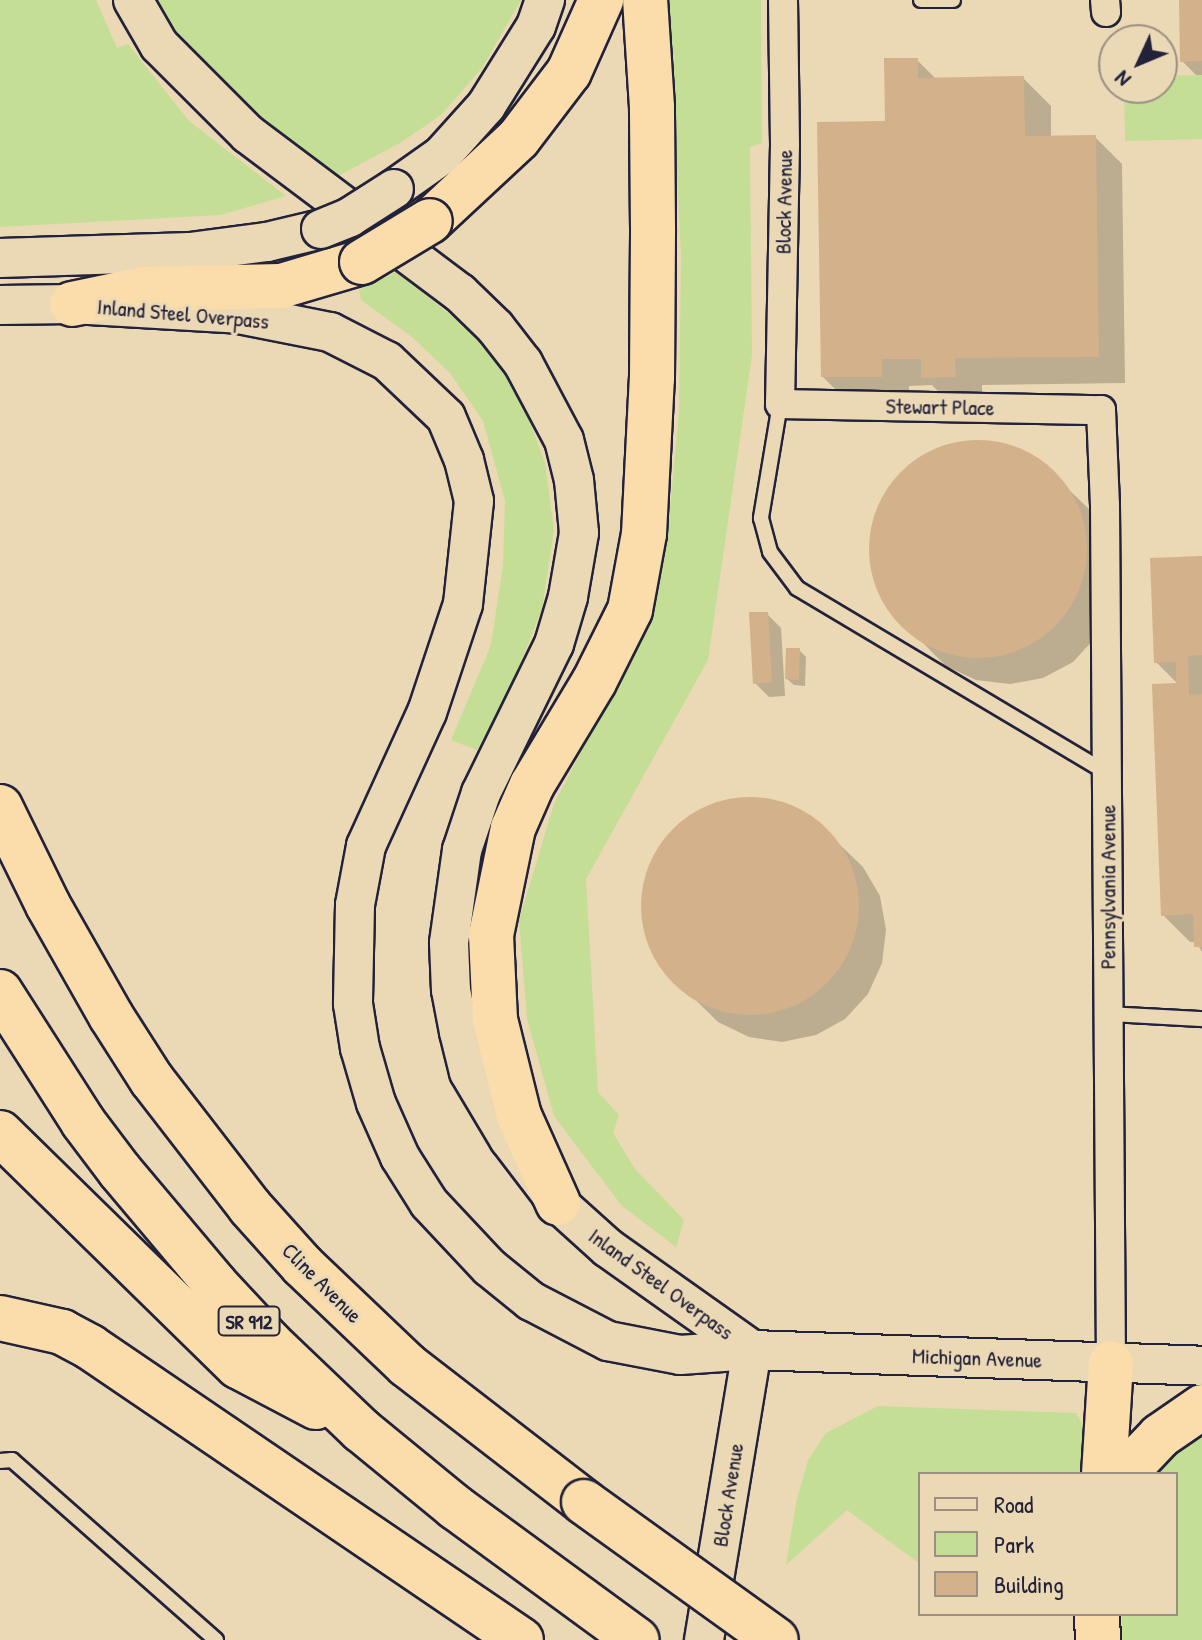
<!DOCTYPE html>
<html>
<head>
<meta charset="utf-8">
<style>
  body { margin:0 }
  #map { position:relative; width:1202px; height:1640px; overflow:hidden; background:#ebd8b5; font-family:"Patrick Hand",sans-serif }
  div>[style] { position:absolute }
  .green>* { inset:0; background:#c5de95 }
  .shadow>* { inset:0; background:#0003 }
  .building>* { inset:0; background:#d3b18b }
  .round { border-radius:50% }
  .roads { filter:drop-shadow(2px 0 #22223b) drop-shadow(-2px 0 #22223b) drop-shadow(0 2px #22223b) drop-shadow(0 -2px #22223b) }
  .lane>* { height:14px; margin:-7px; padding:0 7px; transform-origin:7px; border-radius:7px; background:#ebd8b5 }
  .street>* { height:28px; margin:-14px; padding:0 14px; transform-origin:14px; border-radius:14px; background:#ebd8b5 }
  .secondary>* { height:38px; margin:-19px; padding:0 19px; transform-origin:19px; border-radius:19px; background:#ebd8b5 }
  .highway>* { height:44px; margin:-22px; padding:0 22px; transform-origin:22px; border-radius:22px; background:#faddab }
  .bridges { filter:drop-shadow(2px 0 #22223b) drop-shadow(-2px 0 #22223b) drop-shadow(0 2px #22223b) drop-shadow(0 -2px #22223b) }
  .secondary-bridge>* { height:38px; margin:-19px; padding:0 19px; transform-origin:19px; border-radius:19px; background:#ebd8b5 }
  .highway-bridge>* { height:44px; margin:-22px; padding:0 22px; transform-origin:22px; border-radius:22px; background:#faddab }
  span { translate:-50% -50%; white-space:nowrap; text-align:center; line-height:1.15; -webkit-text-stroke:6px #ebd8b5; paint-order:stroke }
  .shield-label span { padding:2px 6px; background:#ebd8b5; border:2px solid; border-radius:6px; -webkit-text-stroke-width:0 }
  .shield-label { font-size:20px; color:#22223b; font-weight:700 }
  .street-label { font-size:22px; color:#22223b }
  .legend { position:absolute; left:918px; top:1472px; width:260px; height:144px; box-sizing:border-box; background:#ebd8b5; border:2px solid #9b8f84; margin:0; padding:10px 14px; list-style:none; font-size:24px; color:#22223b }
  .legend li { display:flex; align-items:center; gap:16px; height:40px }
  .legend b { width:40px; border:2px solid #9b8f84 }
  .north { position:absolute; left:1098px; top:24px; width:80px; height:80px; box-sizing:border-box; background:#ebd8b5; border:2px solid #9b8f84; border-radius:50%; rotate:226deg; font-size:22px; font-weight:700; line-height:32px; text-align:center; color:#22223b }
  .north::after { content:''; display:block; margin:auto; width:28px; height:36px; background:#22223b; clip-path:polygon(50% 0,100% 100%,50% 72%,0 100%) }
</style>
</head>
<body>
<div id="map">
  <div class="green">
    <div style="clip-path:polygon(0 0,96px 0,117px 48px,128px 44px,189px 121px,286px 196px,220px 215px,0 227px)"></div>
    <div style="clip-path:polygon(150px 0,521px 0,482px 68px,441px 115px,400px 143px,338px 176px,189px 62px)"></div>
    <div style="clip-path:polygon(669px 0,761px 0,762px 143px,750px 147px,752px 355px,708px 660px,586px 879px,598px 1092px,619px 1115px,613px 1133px,635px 1169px,684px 1220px,676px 1247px,622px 1206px,554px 1116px,527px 1019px,519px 920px,554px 804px,645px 630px,669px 520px,679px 410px,681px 256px)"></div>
    <div style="clip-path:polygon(1202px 75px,1202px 139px,1125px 141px,1124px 88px,1162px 88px,1162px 76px)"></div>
    <div style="clip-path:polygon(396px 272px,478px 337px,519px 392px,545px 463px,554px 530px,542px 609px,508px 694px,477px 750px,451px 740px,491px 645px,503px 565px,505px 501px,483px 421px,450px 373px,412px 337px,361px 300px,359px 290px)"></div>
    <div style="clip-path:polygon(878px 1406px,1076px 1413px,1088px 1434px,1091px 1474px,920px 1474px,920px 1564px,847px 1510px,786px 1565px,796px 1503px,808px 1460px,826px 1433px)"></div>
    <div style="clip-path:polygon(1202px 1437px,1202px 1640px,1122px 1640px,1122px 1614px,1176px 1614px,1176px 1474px,1152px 1474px,1165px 1457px)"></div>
  </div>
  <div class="shadow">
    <div style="clip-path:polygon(1202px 0,1202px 75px,1196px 75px,1182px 61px)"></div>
    <div style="clip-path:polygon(917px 60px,937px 80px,1023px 78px,1051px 106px,1051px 137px,1095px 137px,1122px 164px,1125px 383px,982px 385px,982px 404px,950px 404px,932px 385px,909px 386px,909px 403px,850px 404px,823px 377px,887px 123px)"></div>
    <div style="clip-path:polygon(966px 441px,1003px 444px,1037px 459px,1090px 510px,1107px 539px,1096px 637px,1073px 662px,1043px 678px,1010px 684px,976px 680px,946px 666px,891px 611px,874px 578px,871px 541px,879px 505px,901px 474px,930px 452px)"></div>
    <div style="clip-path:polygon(1202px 558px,1202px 952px,1196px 942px,1190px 942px,1163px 915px,1179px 685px,1156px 662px)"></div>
    <div style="clip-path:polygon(767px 614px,781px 628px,785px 696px,769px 697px,755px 683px)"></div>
    <div style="clip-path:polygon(799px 650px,806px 657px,805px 686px,794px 685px,787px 679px)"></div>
    <div style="clip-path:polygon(738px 798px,775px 801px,810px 816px,863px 867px,880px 896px,886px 930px,882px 963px,868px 994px,845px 1019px,816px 1035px,782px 1042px,749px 1037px,718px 1022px,663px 968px,647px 935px,643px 898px,652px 861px,672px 831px,703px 809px)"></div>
  </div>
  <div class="building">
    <div style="clip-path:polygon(1179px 0,1202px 0,1202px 61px,1180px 62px)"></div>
    <div style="clip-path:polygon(884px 58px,918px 58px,918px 78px,1024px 76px,1025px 136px,1096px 135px,1099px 357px,955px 358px,956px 377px,921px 378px,921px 359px,882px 359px,882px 377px,821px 377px,817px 122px,885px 121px)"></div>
    <div class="round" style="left:869px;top:440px;width:218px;height:218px"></div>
    <div style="clip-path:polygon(1202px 556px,1202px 655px,1188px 656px,1189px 695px,1202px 694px,1202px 947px,1194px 947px,1193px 914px,1161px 916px,1152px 684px,1176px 683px,1176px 662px,1154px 663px,1150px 558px)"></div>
    <div style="clip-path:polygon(749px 612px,768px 612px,772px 682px,753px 684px)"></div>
    <div style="clip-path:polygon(786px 648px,800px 648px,799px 680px,785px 679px)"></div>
    <div class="round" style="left:641px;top:797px;width:218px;height:218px"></div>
  </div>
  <div class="roads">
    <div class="lane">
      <div style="left:921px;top:0;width:32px"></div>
      <div style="left:780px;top:404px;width:116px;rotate:99.5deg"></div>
      <div style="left:761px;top:518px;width:35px;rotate:75deg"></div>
      <div style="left:770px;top:552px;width:45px;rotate:53.1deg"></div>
      <div style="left:797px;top:588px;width:360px;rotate:30.8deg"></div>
      <div style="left:1109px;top:1014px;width:93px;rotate:3.1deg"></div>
      <div style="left:0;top:1461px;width:12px;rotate:-5deg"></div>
      <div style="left:12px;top:1460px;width:272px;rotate:41.4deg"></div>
    </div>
    <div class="street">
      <div style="left:783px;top:0;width:145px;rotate:89.2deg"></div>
      <div style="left:785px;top:145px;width:259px;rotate:91.1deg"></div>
      <div style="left:780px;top:404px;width:321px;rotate:1.1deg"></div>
      <div style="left:1101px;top:410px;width:96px;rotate:87.6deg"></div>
      <div style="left:1105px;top:506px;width:857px;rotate:89.6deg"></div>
      <div style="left:1105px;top:0;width:12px;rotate:85deg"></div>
    </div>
    <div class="secondary">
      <div style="left:133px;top:0;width:52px;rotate:60deg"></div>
      <div style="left:159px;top:45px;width:126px;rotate:45deg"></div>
      <div style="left:248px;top:134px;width:265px;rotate:36.9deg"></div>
      <div style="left:460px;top:293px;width:49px;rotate:44.2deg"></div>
      <div style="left:495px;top:327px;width:46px;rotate:52.1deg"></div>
      <div style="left:523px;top:363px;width:87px;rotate:62deg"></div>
      <div style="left:564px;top:440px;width:41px;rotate:76deg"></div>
      <div style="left:574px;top:480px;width:53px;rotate:84.6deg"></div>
      <div style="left:579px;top:533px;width:65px;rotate:99.8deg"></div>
      <div style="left:568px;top:597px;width:49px;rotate:106.6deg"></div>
      <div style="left:554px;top:644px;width:166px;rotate:116.1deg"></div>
      <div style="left:481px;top:793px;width:60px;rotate:108.4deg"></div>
      <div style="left:462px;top:850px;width:94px;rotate:98deg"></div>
      <div style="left:449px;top:943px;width:47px;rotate:87.6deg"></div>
      <div style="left:451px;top:990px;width:43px;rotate:79.2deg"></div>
      <div style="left:459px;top:1032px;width:41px;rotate:76deg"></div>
      <div style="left:469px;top:1072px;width:78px;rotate:59.2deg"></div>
      <div style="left:509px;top:1139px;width:81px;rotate:52.6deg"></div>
      <div style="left:558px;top:1203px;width:67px;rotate:42deg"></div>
      <div style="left:608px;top:1248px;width:176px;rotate:35.3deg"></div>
      <div style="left:394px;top:189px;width:59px;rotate:-35.3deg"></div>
      <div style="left:442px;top:155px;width:66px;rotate:-48.1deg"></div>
      <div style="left:486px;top:106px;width:94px;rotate:-58deg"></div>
      <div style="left:536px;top:26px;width:28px;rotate:-71deg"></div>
      <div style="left:0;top:258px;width:190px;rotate:-1.8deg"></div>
      <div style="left:190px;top:252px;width:78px;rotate:-7.4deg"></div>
      <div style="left:267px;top:242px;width:56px;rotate:-13.5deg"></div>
      <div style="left:0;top:305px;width:72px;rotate:-0.8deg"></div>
      <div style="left:72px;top:304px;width:167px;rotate:3.4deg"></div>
      <div style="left:239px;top:314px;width:93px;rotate:11.2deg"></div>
      <div style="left:330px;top:332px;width:64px;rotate:27deg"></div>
      <div style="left:387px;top:361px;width:81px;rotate:43.5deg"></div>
      <div style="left:446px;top:417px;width:47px;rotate:67.3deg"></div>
      <div style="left:464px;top:460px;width:42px;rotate:76.3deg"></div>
      <div style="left:474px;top:501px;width:104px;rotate:96.1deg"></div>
      <div style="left:463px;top:604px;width:114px;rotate:108.4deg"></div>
      <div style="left:427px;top:712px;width:147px;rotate:114.5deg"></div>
      <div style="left:366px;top:846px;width:60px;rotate:100.6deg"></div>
      <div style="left:355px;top:905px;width:99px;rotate:91.2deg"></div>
      <div style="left:353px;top:1004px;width:45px;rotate:81deg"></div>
      <div style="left:360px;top:1048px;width:57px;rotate:73.8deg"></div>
      <div style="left:376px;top:1103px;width:59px;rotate:66deg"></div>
      <div style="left:400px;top:1157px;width:54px;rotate:57.8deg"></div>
      <div style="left:429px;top:1203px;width:88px;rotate:46.8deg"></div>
      <div style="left:489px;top:1267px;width:54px;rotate:39deg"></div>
      <div style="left:531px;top:1301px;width:87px;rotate:27.5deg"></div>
      <div style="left:608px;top:1341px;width:73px;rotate:11deg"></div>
      <div style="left:680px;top:1355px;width:72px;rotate:-4deg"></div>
      <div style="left:752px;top:1350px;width:450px;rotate:2deg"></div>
      <div style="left:704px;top:1640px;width:294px;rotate:-80.6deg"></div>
    </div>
    <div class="highway">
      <div style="left:430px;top:221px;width:120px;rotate:-43deg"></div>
      <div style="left:518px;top:139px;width:84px;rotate:-52.7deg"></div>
      <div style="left:569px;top:72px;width:79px;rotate:-66deg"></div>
      <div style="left:72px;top:304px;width:75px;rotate:-11.6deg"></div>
      <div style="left:145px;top:289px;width:136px;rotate:-1.3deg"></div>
      <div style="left:281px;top:286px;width:84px;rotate:-16.5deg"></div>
      <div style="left:0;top:807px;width:109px;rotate:63.9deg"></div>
      <div style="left:48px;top:905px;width:128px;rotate:60.4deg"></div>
      <div style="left:111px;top:1016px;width:76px;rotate:57.4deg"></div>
      <div style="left:152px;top:1080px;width:160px;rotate:52.3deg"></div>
      <div style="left:250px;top:1207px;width:78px;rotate:48.1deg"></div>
      <div style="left:302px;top:1265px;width:145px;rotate:43.6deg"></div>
      <div style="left:407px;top:1365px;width:224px;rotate:37.7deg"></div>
      <div style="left:0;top:992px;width:154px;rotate:57.4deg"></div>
      <div style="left:83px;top:1122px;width:61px;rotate:52.9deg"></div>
      <div style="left:120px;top:1171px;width:148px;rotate:49.9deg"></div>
      <div style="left:215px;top:1284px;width:81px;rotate:47deg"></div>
      <div style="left:270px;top:1343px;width:126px;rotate:43.7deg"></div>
      <div style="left:361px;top:1430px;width:122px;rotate:39.3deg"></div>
      <div style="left:455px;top:1507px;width:225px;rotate:36.2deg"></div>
      <div style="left:0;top:1133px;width:333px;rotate:44.4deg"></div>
      <div style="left:238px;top:1366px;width:88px;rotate:27.7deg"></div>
      <div style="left:558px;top:1203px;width:95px;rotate:-114.1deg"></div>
      <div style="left:519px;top:1116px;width:99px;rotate:-104deg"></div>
      <div style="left:495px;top:1020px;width:85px;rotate:-92.7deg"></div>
      <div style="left:491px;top:935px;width:109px;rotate:-78.4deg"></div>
      <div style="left:513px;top:828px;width:47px;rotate:-66.2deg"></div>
      <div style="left:532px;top:785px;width:120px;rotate:-59deg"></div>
      <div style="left:594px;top:682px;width:80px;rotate:-63.4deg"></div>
      <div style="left:630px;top:610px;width:77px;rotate:-79.6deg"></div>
      <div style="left:644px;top:534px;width:156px;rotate:-87.1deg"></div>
      <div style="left:652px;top:378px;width:150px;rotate:-89.6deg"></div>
      <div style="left:653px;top:228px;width:121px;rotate:-90.5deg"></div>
      <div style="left:652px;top:107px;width:107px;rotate:-93.7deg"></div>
      <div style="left:0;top:1318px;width:64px;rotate:12.7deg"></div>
      <div style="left:62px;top:1332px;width:32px;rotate:28deg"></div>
      <div style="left:90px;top:1347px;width:521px;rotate:34.21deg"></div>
      <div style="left:1104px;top:1474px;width:111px;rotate:-86.4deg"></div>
      <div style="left:1124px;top:1474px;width:52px;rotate:-46.5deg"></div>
      <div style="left:1160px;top:1436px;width:51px;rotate:-34.6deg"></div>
      <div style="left:1097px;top:1614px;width:26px;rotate:88deg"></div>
    </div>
  </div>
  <div class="bridges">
    <div class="secondary-bridge">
      <div style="left:321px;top:229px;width:31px;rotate:-22deg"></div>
      <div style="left:350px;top:217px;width:52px;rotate:-32.5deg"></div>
    </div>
    <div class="highway-bridge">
      <div style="left:362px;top:262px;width:79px;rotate:-31.1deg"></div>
      <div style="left:584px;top:1502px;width:236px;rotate:35.7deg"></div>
    </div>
  </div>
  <div class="shield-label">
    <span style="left:249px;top:1321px">SR 912</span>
  </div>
  <div class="street-label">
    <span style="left:784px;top:202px;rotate:-89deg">Block Avenue</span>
    <span style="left:183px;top:314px;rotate:5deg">Inland Steel Overpass</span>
    <span style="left:940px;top:407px;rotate:1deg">Stewart Place</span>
    <span style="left:1108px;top:887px;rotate:-90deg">Pennsylvania Avenue</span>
    <span style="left:322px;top:1283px;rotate:45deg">Cline Avenue</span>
    <span style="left:661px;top:1284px;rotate:36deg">Inland Steel Overpass</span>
    <span style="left:977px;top:1358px;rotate:2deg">Michigan Avenue</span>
    <span style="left:728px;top:1495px;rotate:-81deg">Block Avenue</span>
  </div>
  <ul class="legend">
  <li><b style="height:10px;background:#ebd8b5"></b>Road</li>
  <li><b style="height:22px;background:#c5de95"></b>Park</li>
  <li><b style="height:22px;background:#d3b18b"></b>Building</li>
  </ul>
  <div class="north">N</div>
</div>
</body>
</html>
